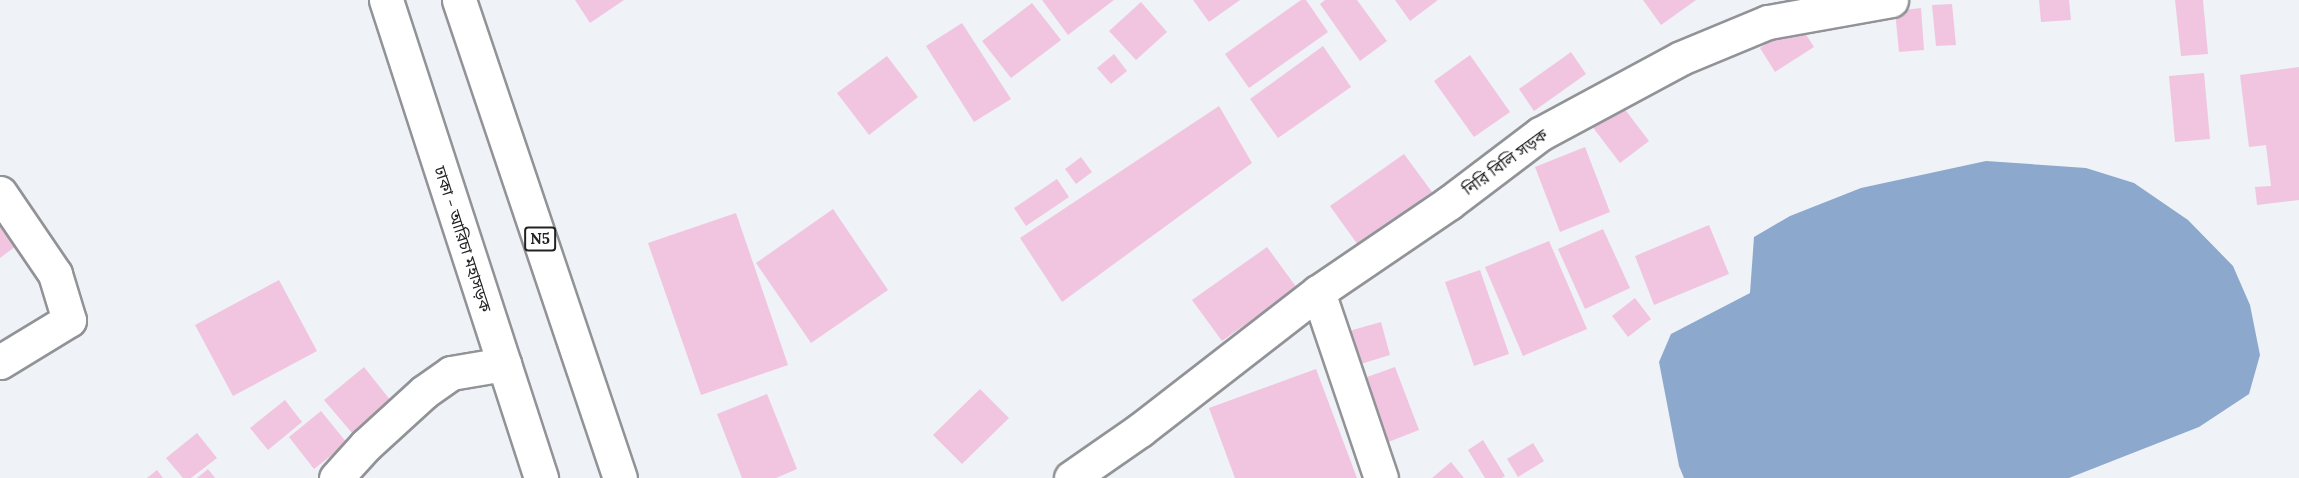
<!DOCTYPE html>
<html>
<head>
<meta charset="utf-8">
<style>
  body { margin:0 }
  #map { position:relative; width:2299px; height:478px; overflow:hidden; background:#eff2f7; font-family:Lora,"Noto Sans Bengali",serif }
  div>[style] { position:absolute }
  .water>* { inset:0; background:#8ca9cd }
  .building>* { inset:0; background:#f1c5e0 }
  .roads { filter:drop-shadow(2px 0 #919397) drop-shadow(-2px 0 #919397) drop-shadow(0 2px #919397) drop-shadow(0 -2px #919397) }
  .street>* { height:33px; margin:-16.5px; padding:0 16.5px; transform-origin:16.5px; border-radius:16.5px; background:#fff }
  .highway>* { height:33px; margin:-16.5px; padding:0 16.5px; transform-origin:16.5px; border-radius:16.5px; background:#fff }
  span { translate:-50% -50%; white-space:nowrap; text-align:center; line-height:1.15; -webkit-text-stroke:6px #fff; paint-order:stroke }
  .shield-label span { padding:2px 4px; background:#fff; border:2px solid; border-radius:4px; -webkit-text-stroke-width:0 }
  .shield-label { font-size:15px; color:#222324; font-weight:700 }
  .street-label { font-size:16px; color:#222324 }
</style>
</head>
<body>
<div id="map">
  <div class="water">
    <div style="clip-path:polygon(1986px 161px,2086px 168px,2134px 183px,2188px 220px,2233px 266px,2250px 305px,2260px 355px,2249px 394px,2199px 427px,2069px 478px,1684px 478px,1679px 466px,1659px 362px,1671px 334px,1750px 293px,1754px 237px,1790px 216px,1861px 188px)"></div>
  </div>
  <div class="building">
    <div style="clip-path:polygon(575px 0,624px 0,590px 23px)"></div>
    <div style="clip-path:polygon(1042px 0,1114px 0,1068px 35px)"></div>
    <div style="clip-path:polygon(1193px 0,1240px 0,1209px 22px)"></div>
    <div style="clip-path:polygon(1301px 0,1306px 0,1328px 32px,1249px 88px,1225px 54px)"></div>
    <div style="clip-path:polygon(1325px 0,1357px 0,1387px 41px,1360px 61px,1320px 4px)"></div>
    <div style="clip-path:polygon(1395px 0,1438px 0,1410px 21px)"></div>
    <div style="clip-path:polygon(1643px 0,1696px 0,1661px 25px)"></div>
    <div style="clip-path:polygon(2039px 0,2069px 0,2071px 20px,2041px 22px)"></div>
    <div style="clip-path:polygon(2175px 0,2203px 0,2208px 54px,2181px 56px)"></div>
    <div style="clip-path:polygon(1141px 2px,1167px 32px,1136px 60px,1109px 31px)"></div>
    <div style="clip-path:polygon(1032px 3px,1061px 40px,1011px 78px,982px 41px)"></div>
    <div style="clip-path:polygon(1952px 4px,1956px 45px,1936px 46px,1932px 5px)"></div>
    <div style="clip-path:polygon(1921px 8px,1924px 50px,1899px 52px,1895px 11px)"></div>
    <div style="clip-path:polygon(1798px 22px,1814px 47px,1775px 72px,1760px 48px)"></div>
    <div style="clip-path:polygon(962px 23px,1011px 99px,974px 122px,926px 46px)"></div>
    <div style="clip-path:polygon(1323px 46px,1351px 87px,1278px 138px,1250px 99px)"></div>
    <div style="clip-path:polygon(1571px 52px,1586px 74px,1534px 111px,1519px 89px)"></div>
    <div style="clip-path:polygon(1114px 54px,1127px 71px,1111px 84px,1097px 68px)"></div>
    <div style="clip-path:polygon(1470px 55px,1510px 112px,1474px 137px,1434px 81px)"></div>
    <div style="clip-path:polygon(887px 56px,918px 97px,869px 135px,837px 93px)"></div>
    <div style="clip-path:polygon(2299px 67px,2299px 200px,2257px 205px,2255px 187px,2271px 186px,2266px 145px,2249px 147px,2240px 75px)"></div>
    <div style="clip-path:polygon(2204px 73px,2210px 139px,2175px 142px,2169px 76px)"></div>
    <div style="clip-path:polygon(1617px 99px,1649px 141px,1620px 163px,1588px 121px)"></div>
    <div style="clip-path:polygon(1219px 106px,1252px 163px,1062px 302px,1020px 238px)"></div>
    <div style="clip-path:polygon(1585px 147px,1610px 212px,1560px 232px,1535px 167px)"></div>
    <div style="clip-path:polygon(1404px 154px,1432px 192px,1358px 245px,1330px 206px)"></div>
    <div style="clip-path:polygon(1081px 157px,1092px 172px,1076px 184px,1065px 169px)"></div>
    <div style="clip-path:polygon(1057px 179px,1069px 197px,1026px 226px,1014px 208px)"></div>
    <div style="clip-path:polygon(833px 209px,888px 290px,811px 343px,756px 263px)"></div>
    <div style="clip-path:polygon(736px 213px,788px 365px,701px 395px,648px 243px)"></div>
    <div style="clip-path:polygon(0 216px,20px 243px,0 258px)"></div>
    <div style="clip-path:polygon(1709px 225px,1729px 274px,1654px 305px,1635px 256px)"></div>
    <div style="clip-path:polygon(1603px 229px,1630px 288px,1585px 309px,1558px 249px)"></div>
    <div style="clip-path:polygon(1549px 241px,1587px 329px,1523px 356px,1485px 267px)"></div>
    <div style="clip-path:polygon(1267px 247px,1297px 288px,1222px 341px,1192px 300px)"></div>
    <div style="clip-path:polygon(1480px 270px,1509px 354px,1474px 366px,1445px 282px)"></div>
    <div style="clip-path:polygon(279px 280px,317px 351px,233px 396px,195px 325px)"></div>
    <div style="clip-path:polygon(1635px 298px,1651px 319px,1628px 337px,1612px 316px)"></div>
    <div style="clip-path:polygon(1381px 322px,1390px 355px,1351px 367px,1342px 333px)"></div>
    <div style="clip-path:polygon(364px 367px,391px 401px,352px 433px,324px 400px)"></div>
    <div style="clip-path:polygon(1395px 367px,1419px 430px,1378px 446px,1353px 382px)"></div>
    <div style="clip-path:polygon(1316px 369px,1357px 478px,1235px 478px,1209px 408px)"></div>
    <div style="clip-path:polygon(980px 389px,1009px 418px,962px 464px,933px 435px)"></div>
    <div style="clip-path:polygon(767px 394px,797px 469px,776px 478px,742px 478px,717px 414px)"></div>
    <div style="clip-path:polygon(285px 400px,302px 422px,268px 450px,250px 428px)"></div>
    <div style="clip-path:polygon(321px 411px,347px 443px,314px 469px,289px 437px)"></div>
    <div style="clip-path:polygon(197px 433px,217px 458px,191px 478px,183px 478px,166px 458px)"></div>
    <div style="clip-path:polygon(1483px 440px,1505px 476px,1502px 478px,1485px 478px,1468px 450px)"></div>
    <div style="clip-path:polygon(1533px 443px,1544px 461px,1518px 477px,1507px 459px)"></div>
    <div style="clip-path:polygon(1451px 462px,1464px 478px,1432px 478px)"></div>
    <div style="clip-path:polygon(208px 469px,215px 478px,197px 478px)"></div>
    <div style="clip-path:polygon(157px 470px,163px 478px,147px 478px)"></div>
  </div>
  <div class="roads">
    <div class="street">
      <div style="left:0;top:193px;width:98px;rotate:55.8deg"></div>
      <div style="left:55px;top:274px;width:48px;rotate:73.1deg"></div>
      <div style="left:69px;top:320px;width:81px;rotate:148.7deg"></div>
      <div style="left:1318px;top:292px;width:196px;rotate:71.3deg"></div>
      <div style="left:336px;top:478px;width:45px;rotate:-47.7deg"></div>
      <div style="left:366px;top:445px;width:79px;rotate:-42.4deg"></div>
      <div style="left:424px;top:392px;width:33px;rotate:-35deg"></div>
      <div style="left:451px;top:373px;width:54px;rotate:-9.6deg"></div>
      <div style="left:1071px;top:478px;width:84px;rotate:-34.8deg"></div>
      <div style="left:1140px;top:430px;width:225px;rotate:-37.8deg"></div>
      <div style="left:1318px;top:292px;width:158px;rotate:-34.2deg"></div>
      <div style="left:1449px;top:203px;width:114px;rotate:-37.2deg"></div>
      <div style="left:1540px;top:134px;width:160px;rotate:-28.3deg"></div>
      <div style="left:1681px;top:58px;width:94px;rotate:-22.5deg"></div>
      <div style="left:1768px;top:22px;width:125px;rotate:-10.1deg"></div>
    </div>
    <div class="highway">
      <div style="left:386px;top:0;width:503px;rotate:72.03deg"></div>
      <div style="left:459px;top:0;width:504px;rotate:71.39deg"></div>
    </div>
  </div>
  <div class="shield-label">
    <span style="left:540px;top:239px">N5</span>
  </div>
  <div class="street-label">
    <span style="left:1505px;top:162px;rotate:-36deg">নিরি বিলি সড়ক</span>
    <span style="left:463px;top:239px;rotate:72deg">ঢাকা - আরিচা মহাসড়ক</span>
  </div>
</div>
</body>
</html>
